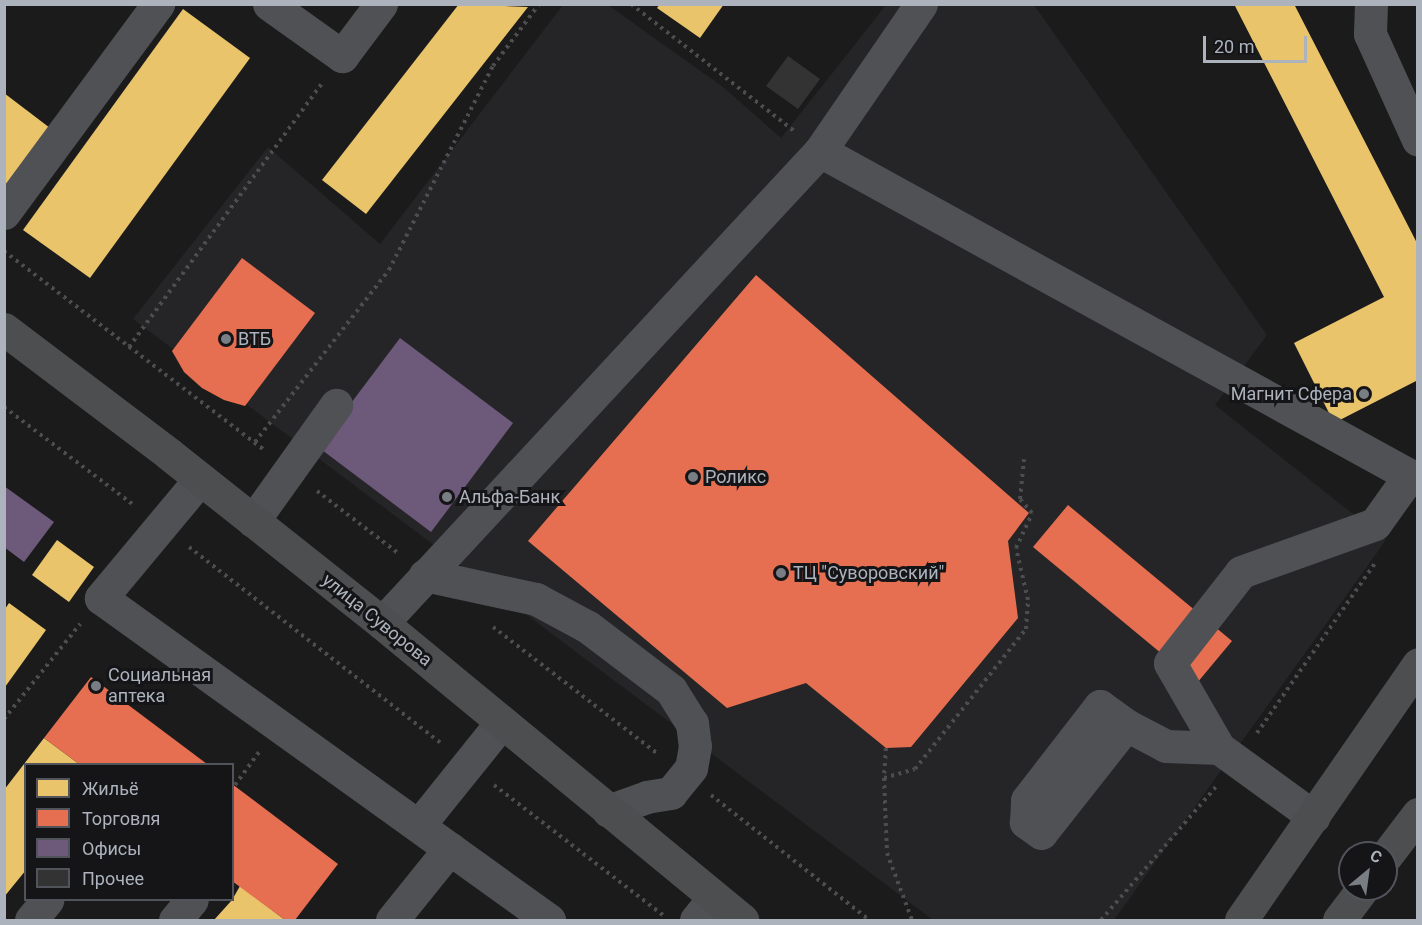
<!DOCTYPE html>
<html>
<head>
<meta charset="utf-8">
<style>
  body { margin:0 }
  #map { position:relative; width:1422px; height:925px; overflow:hidden; background:#1b1b1c; font-family:Roboto,sans-serif }
  div>[style] { position:absolute }
  .built>* { inset:0; background:#252528 }
  .homes>* { inset:0; background:#e9c46a }
  .shops>* { inset:0; background:#e76f51 }
  .offices>* { inset:0; background:#6d597a }
  .building>* { inset:0; background:#333334 }
  .path>* { height:4px; margin-top:-2px; transform-origin:0; background:repeating-linear-gradient(90deg,#4b4d4f 0 3px,transparent 0 7.5px) }
  .minor>* { height:33px; margin:-16.5px; padding:0 16.5px; transform-origin:16.5px; border-radius:16.5px; background:#4f5155 }
  .major>* { height:33px; margin:-16.5px; padding:0 16.5px; transform-origin:16.5px; border-radius:16.5px; background:#4d4e50 }
  .dots>* { width:16px; height:16px; translate:-50% -50%; box-sizing:border-box; border:3px solid #151518; border-radius:50% }
  span { translate:-50% -50%; white-space:nowrap; text-align:center; line-height:1.15; -webkit-text-stroke:6px #151518; paint-order:stroke }
  .poi-label { font-size:18px; color:#acb3bd }
  .left { translate:0 -50%; text-align:left }
  .right { translate:-100% -50%; text-align:right }
  .street-label { font-size:18px; color:#acb3bd }
  .frame { position:absolute; inset:0; border:6px solid #acb3bd; pointer-events:none }
  .legend { position:absolute; left:24px; top:763px; width:210px; height:138px; box-sizing:border-box; background:#151518; border:2px solid #51545a; margin:0; padding:8px 10px; list-style:none; font-size:18px; color:#acb3bd }
  .legend li { display:flex; align-items:center; gap:12px; height:30px }
  .legend b { width:30px; border:2px solid #51545a }
  .north { position:absolute; left:1338px; top:841px; width:60px; height:60px; box-sizing:border-box; background:#151518; border:2px solid #51545a; border-radius:50%; rotate:29deg; font-size:16px; font-weight:700; line-height:24px; text-align:center; color:#acb3bd }
  .north::after { content:''; display:block; margin:auto; width:21px; height:27px; background:#797e85; clip-path:polygon(50% 0,100% 100%,50% 72%,0 100%) }
  .scale { position:absolute; left:1203px; top:36px; width:104px; height:27px; box-sizing:border-box; border:3px solid #acb3bd; border-top:0; padding-left:8px; font-size:18px; line-height:21px; white-space:nowrap; color:#acb3bd; -webkit-text-stroke:4px #151518; paint-order:stroke }
</style>
</head>
<body>
<div id="map">
  <div class="built">
    <div style="clip-path:polygon(563px 5px,608px 5px,723px 87px,781px 138px,886px 5px,1034px 5px,1267px 335px,1215px 405px,1386px 540px,1114px 920px,933px 920px,133px 319px,268px 147px,380px 244px)"></div>
  </div>
  <div class="homes">
    <div style="clip-path:polygon(459px 4px,528px 7px,366px 214px,322px 180px)"></div>
    <div style="clip-path:polygon(660px 4px,724px 4px,700px 38px,657px 8px)"></div>
    <div style="clip-path:polygon(1234px 4px,1294px 4px,1418px 245px,1418px 380px,1334px 423px,1294px 343px,1384px 297px)"></div>
    <div style="clip-path:polygon(183px 9px,250px 58px,90px 278px,23px 230px)"></div>
    <div style="clip-path:polygon(4px 93px,50px 128px,4px 188px)"></div>
    <div style="clip-path:polygon(57px 540px,94px 567px,69px 602px,32px 575px)"></div>
    <div style="clip-path:polygon(9px 603px,46px 630px,5px 687px,5px 609px)"></div>
    <div style="clip-path:polygon(44px 738px,79px 764px,26px 764px,26px 870px,4px 897px,4px 790px)"></div>
    <div style="clip-path:polygon(240px 886px,285px 920px,214px 920px,232px 900px)"></div>
  </div>
  <div class="shops">
    <div style="clip-path:polygon(242px 258px,315px 313px,245px 406px,224px 400px,202px 388px,184px 372px,172px 351px)"></div>
    <div style="clip-path:polygon(756px 275px,1029px 513px,1008px 541px,1018px 618px,911px 747px,886px 748px,806px 683px,727px 708px,528px 541px)"></div>
    <div style="clip-path:polygon(1068px 505px,1232px 641px,1197px 683px,1033px 547px)"></div>
    <div style="clip-path:polygon(91px 677px,207px 764px,79px 764px,44px 738px)"></div>
    <div style="clip-path:polygon(232px 784px,338px 864px,295px 920px,285px 920px,232px 881px)"></div>
  </div>
  <div class="offices">
    <div style="clip-path:polygon(400px 338px,513px 423px,431px 532px,318px 447px)"></div>
    <div style="clip-path:polygon(4px 486px,54px 522px,24px 562px,4px 547px)"></div>
  </div>
  <div class="building">
    <div style="clip-path:polygon(788px 56px,820px 79px,798px 109px,766px 86px)"></div>
  </div>
  <div class="path">
    <div style="left:631px;top:4px;width:207px;rotate:37.9deg"></div>
    <div style="left:4px;top:251px;width:327px;rotate:37.4deg"></div>
    <div style="left:129px;top:347px;width:327px;rotate:-53.8deg"></div>
    <div style="left:4px;top:407px;width:164px;rotate:37.1deg"></div>
    <div style="left:255px;top:442px;width:218px;rotate:-52.1deg"></div>
    <div style="left:389px;top:270px;width:229px;rotate:-63deg"></div>
    <div style="left:493px;top:66px;width:77px;rotate:-53.4deg"></div>
    <div style="left:317px;top:491px;width:103px;rotate:37.5deg"></div>
    <div style="left:189px;top:547px;width:319px;rotate:37.9deg"></div>
    <div style="left:493px;top:627px;width:208px;rotate:37.6deg"></div>
    <div style="left:4px;top:719px;width:122px;rotate:-51.3deg"></div>
    <div style="left:1257px;top:733px;width:208px;rotate:-55.2deg"></div>
    <div style="left:886px;top:748px;width:30px;rotate:94deg"></div>
    <div style="left:884px;top:778px;width:75px;rotate:87.7deg"></div>
    <div style="left:887px;top:853px;width:72px;rotate:69.5deg"></div>
    <div style="left:884px;top:778px;width:32px;rotate:-16deg"></div>
    <div style="left:915px;top:769px;width:179px;rotate:-51.6deg"></div>
    <div style="left:1026px;top:629px;width:29px;rotate:-86deg"></div>
    <div style="left:1028px;top:600px;width:53px;rotate:-103deg"></div>
    <div style="left:1016px;top:548px;width:38px;rotate:-65deg"></div>
    <div style="left:1032px;top:513px;width:18px;rotate:-131deg"></div>
    <div style="left:1020px;top:499px;width:40px;rotate:-84.3deg"></div>
    <div style="left:235px;top:785px;width:41px;rotate:-54deg"></div>
    <div style="left:494px;top:785px;width:215px;rotate:37.6deg"></div>
    <div style="left:711px;top:795px;width:201px;rotate:38.3deg"></div>
    <div style="left:1101px;top:920px;width:176px;rotate:-49.2deg"></div>
  </div>
  <div class="minor">
    <div style="left:269px;top:4px;width:90px;rotate:35.5deg"></div>
    <div style="left:342px;top:56px;width:65px;rotate:-53.1deg"></div>
    <div style="left:1371px;top:4px;width:30px;rotate:92deg"></div>
    <div style="left:1370px;top:34px;width:116px;rotate:65.6deg"></div>
    <div style="left:820px;top:151px;width:178px;rotate:-55.5deg"></div>
    <div style="left:4px;top:213px;width:260px;rotate:-53.6deg"></div>
    <div style="left:200px;top:479px;width:155px;rotate:129.8deg"></div>
    <div style="left:101px;top:598px;width:552px;rotate:35.71deg"></div>
    <div style="left:253px;top:521px;width:143px;rotate:-54.4deg"></div>
    <div style="left:425px;top:575px;width:114px;rotate:12.2deg"></div>
    <div style="left:536px;top:599px;width:59px;rotate:28.3deg"></div>
    <div style="left:588px;top:627px;width:104px;rotate:37.2deg"></div>
    <div style="left:671px;top:690px;width:39px;rotate:58deg"></div>
    <div style="left:692px;top:723px;width:23px;rotate:83deg"></div>
    <div style="left:695px;top:746px;width:22px;rotate:100deg"></div>
    <div style="left:691px;top:768px;width:32px;rotate:129deg"></div>
    <div style="left:671px;top:793px;width:24px;rotate:171deg"></div>
    <div style="left:647px;top:797px;width:41px;rotate:160.3deg"></div>
    <div style="left:382px;top:623px;width:644px;rotate:-47.14deg"></div>
    <div style="left:820px;top:151px;width:683px;rotate:28.82deg"></div>
    <div style="left:1126px;top:725px;width:137px;rotate:128.2deg"></div>
    <div style="left:1041px;top:833px;width:19px;rotate:-144deg"></div>
    <div style="left:1026px;top:822px;width:22px;rotate:-87deg"></div>
    <div style="left:1027px;top:800px;width:119px;rotate:-52.2deg"></div>
    <div style="left:1100px;top:706px;width:32px;rotate:36deg"></div>
    <div style="left:1126px;top:725px;width:45px;rotate:27.7deg"></div>
    <div style="left:1166px;top:746px;width:53px;rotate:2.2deg"></div>
    <div style="left:1219px;top:748px;width:117px;rotate:36deg"></div>
    <div style="left:1219px;top:748px;width:98px;rotate:-120deg"></div>
    <div style="left:1170px;top:663px;width:115px;rotate:-52deg"></div>
    <div style="left:1241px;top:572px;width:142px;rotate:-19.7deg"></div>
    <div style="left:1375px;top:524px;width:60px;rotate:-54.5deg"></div>
    <div style="left:419px;top:825px;width:131px;rotate:-51.2deg"></div>
    <div style="left:31px;top:920px;width:26px;rotate:-51deg"></div>
    <div style="left:175px;top:920px;width:26px;rotate:-50deg"></div>
    <div style="left:392px;top:920px;width:92px;rotate:-51.1deg"></div>
    <div style="left:696px;top:920px;width:28px;rotate:-51deg"></div>
  </div>
  <div class="major">
    <div style="left:4px;top:329px;width:207px;rotate:37.1deg"></div>
    <div style="left:169px;top:454px;width:272px;rotate:38.4deg"></div>
    <div style="left:382px;top:623px;width:467px;rotate:39.5deg"></div>
    <div style="left:1386px;top:856px;width:53px;rotate:-52.7deg"></div>
    <div style="left:1241px;top:920px;width:311px;rotate:-55.3deg"></div>
    <div style="left:1339px;top:920px;width:39px;rotate:-53deg"></div>
  </div>
  <div class="dots">
    <div style="left:226px;top:339px;background:#797e85"></div>
    <div style="left:1364px;top:394px;background:#797e85"></div>
    <div style="left:693px;top:477px;background:#797e85"></div>
    <div style="left:447px;top:497px;background:#797e85"></div>
    <div style="left:781px;top:573px;background:#797e85"></div>
    <div style="left:96px;top:686px;background:#797e85"></div>
  </div>
  <div class="poi-label">
    <span class="left" style="left:238px;top:339px">ВТБ</span>
    <span class="right" style="left:1352px;top:394px">Магнит Сфера</span>
    <span class="left" style="left:705px;top:477px">Роликс</span>
    <span class="left" style="left:459px;top:497px">Альфа-Банк</span>
    <span class="left" style="left:793px;top:573px">ТЦ "Суворовский"</span>
    <span class="left" style="left:108px;top:686px">Социальная<br>аптека</span>
  </div>
  <div class="street-label">
    <span style="left:377px;top:620px;rotate:39deg">улица Суворова</span>
  </div>
  <div class="frame"></div>
  <ul class="legend">
  <li><b style="height:16px;background:#e9c46a"></b>Жильё</li>
  <li><b style="height:16px;background:#e76f51"></b>Торговля</li>
  <li><b style="height:16px;background:#6d597a"></b>Офисы</li>
  <li><b style="height:16px;background:#333334"></b>Прочее</li>
  </ul>
  <div class="north">С</div>
  <div class="scale">20 m</div>
</div>
</body>
</html>
